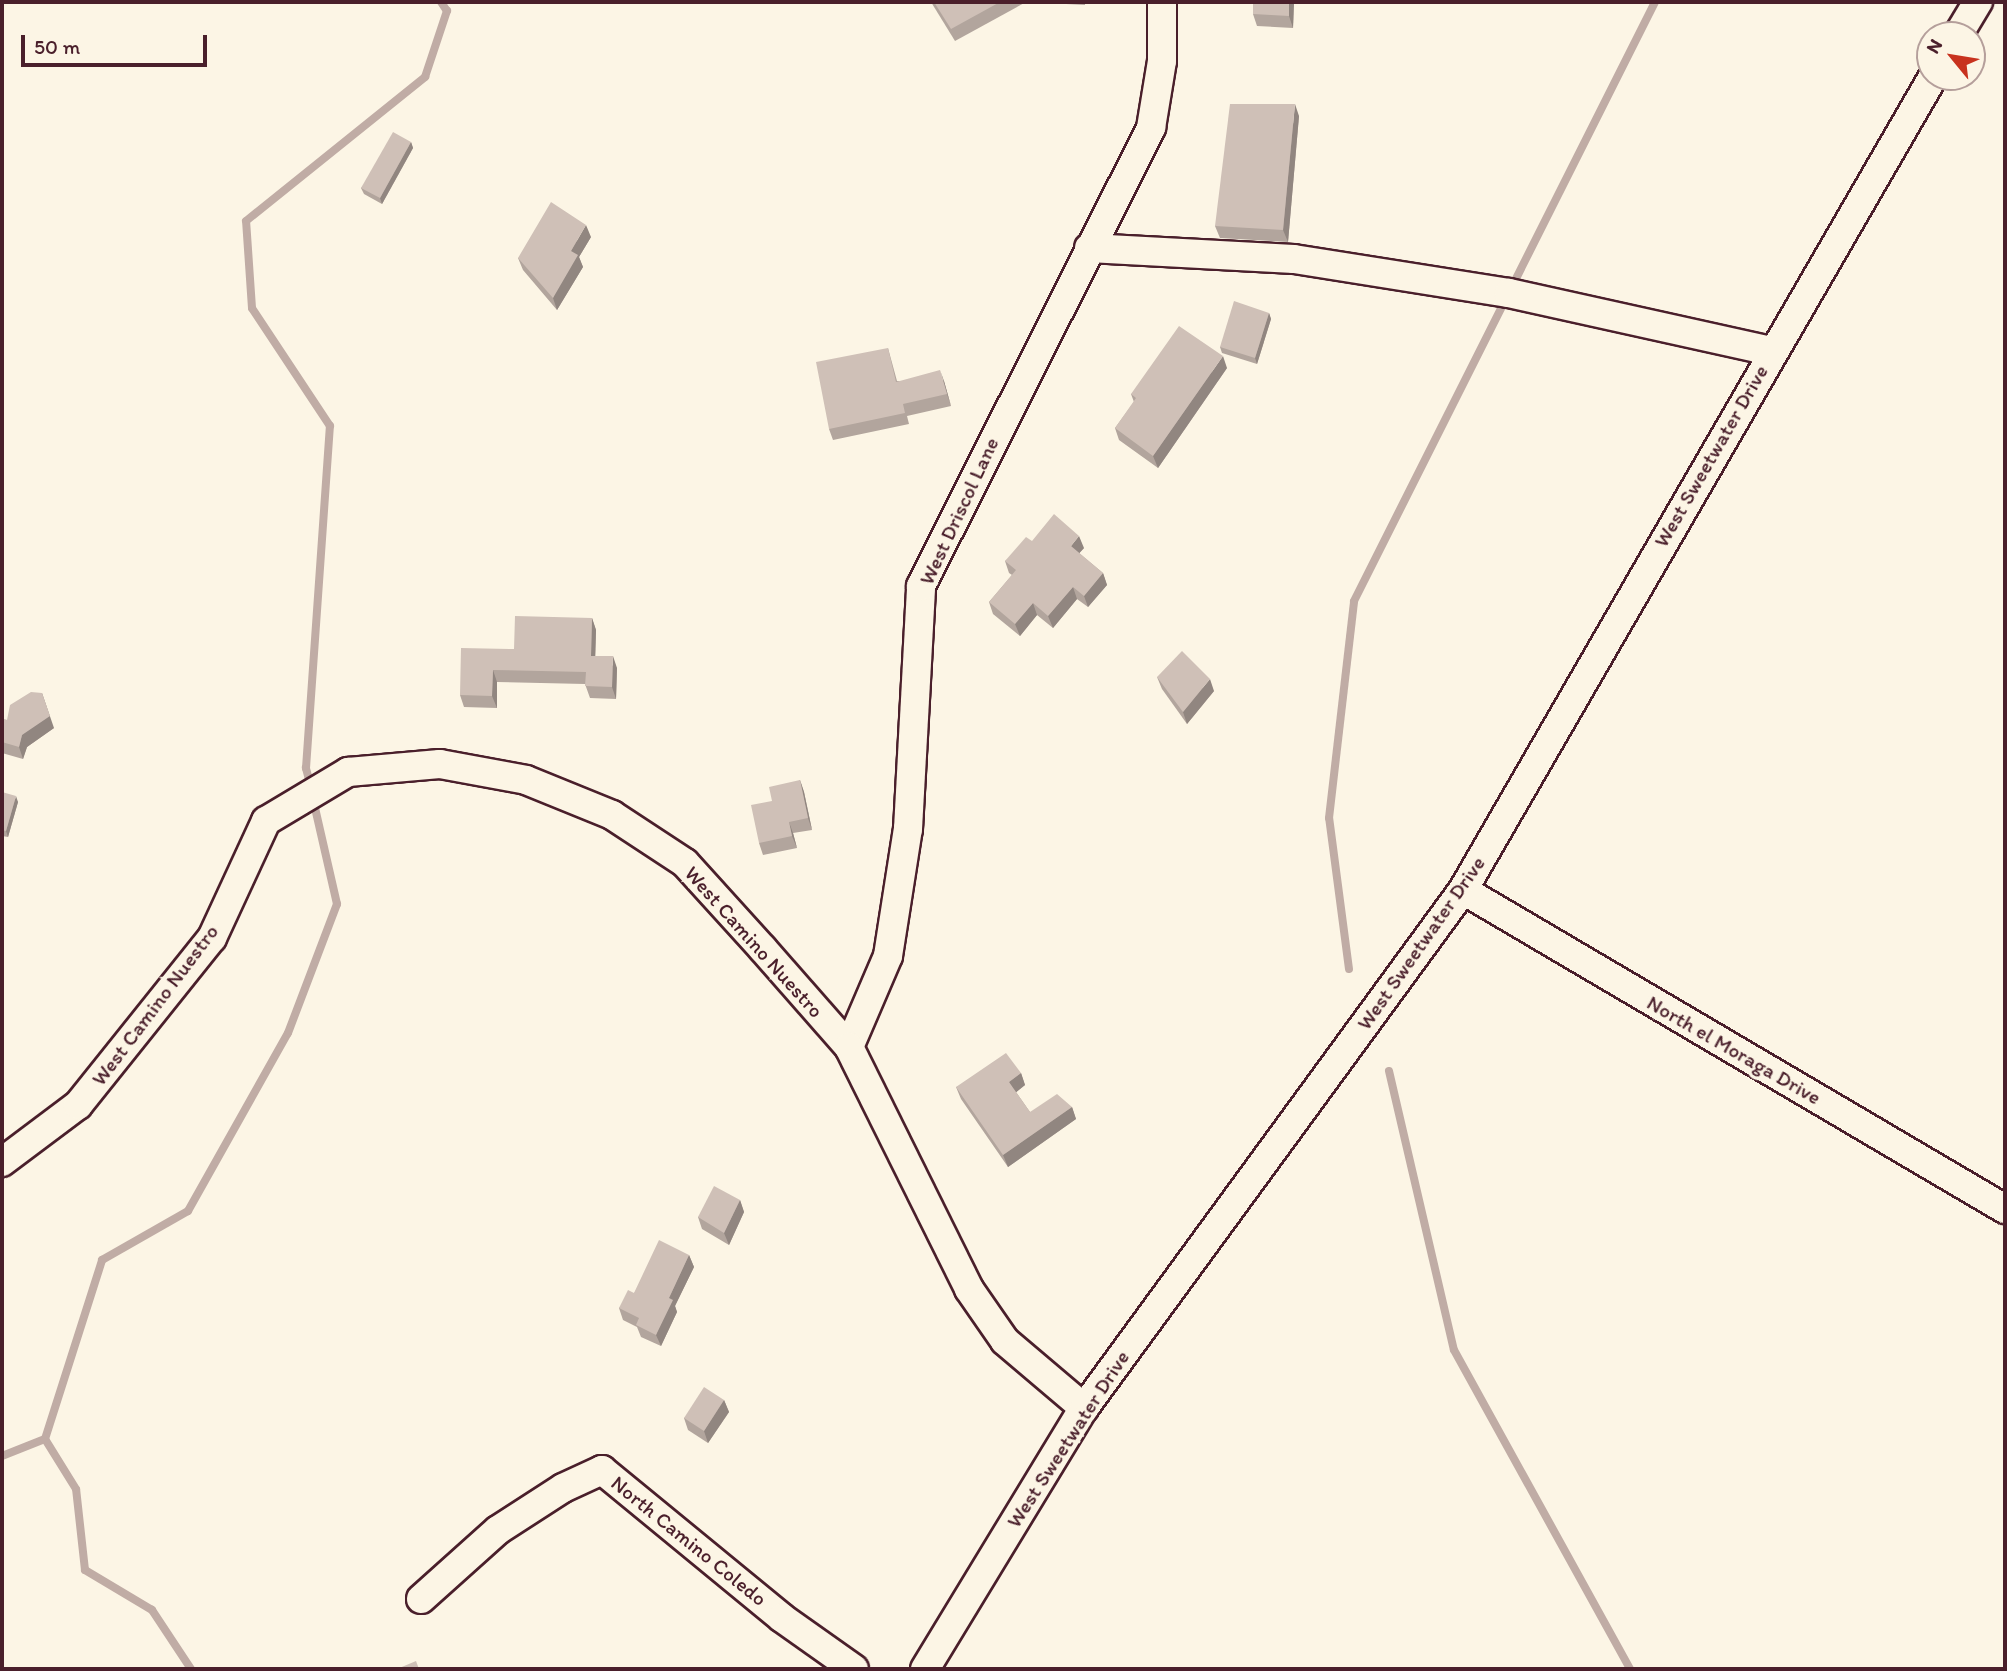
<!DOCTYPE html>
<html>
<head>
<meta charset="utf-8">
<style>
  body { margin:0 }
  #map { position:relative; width:2007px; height:1671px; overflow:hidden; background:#fcf5e5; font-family:Itim,sans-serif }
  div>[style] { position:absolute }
  .stream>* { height:8px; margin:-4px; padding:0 4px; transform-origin:4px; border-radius:4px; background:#c0aca5 }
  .roads { filter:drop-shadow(2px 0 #4a1f2b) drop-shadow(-2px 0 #4a1f2b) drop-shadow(0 2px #4a1f2b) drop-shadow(0 -2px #4a1f2b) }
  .minor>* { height:28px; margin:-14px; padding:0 14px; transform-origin:14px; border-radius:14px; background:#fcf5e5 }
  .wall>* { inset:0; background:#b2a59d }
  .shaded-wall>* { inset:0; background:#918680 }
  .building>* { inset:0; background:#cfc0b7 }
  span { translate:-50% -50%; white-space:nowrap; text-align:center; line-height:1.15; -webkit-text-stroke:7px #fcf5e5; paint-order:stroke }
  .street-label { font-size:21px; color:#4a1f2b }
  .frame { position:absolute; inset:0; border:4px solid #4a1f2b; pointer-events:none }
  .north { position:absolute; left:1916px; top:21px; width:70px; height:70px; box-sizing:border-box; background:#fcf5e5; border:2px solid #b59f9b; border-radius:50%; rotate:300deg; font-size:19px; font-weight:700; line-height:28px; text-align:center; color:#4a1f2b }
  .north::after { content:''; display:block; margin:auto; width:24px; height:32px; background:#c8321e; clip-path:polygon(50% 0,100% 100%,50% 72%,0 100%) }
  .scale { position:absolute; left:21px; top:35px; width:186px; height:32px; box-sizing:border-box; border:4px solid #4a1f2b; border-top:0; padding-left:9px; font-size:21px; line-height:24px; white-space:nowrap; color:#4a1f2b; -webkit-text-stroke:5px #fcf5e5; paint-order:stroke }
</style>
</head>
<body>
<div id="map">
  <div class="stream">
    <div style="left:311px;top:787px;width:20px;rotate:-105deg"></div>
    <div style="left:306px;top:768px;width:343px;rotate:-86deg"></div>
    <div style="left:330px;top:426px;width:141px;rotate:-123.5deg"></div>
    <div style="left:252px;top:308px;width:87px;rotate:-93.9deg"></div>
    <div style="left:246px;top:221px;width:230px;rotate:-38.8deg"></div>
    <div style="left:425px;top:77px;width:70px;rotate:-71.6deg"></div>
    <div style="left:447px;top:11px;width:11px;rotate:-124deg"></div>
    <div style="left:1349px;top:969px;width:152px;rotate:-97.5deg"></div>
    <div style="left:1329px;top:818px;width:218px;rotate:-83.4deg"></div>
    <div style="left:1354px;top:601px;width:670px;rotate:-63.32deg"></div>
    <div style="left:1389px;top:1071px;width:286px;rotate:76.9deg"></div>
    <div style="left:1454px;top:1350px;width:364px;rotate:61.1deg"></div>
    <div style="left:2px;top:1456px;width:46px;rotate:-21.6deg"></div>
    <div style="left:191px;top:1669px;width:71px;rotate:-123.5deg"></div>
    <div style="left:152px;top:1610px;width:78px;rotate:-149.2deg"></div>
    <div style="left:85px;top:1570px;width:81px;rotate:-96.3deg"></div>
    <div style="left:76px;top:1489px;width:59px;rotate:-121.8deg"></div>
    <div style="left:45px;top:1439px;width:188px;rotate:-72.3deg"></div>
    <div style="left:102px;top:1260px;width:99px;rotate:-29.7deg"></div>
    <div style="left:188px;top:1211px;width:204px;rotate:-60.7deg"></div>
    <div style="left:288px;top:1033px;width:138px;rotate:-69.2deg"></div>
    <div style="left:337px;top:904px;width:108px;rotate:-102.9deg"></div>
  </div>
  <div class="roads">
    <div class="minor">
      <div style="left:1958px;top:35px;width:39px;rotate:-59deg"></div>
      <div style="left:1089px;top:248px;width:205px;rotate:3.1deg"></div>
      <div style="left:1294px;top:259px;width:218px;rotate:9deg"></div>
      <div style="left:1509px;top:293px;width:268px;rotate:12.5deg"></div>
      <div style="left:1463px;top:890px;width:629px;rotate:30.48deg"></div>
      <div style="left:849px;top:1047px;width:99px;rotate:-66.8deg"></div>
      <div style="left:888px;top:956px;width:129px;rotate:-81.1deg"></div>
      <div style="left:908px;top:829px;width:243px;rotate:-86.9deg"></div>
      <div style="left:921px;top:586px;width:513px;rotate:-63.33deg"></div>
      <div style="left:1151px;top:128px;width:68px;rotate:-80.7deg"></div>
      <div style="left:1162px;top:61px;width:59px;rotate:-90deg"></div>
      <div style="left:2px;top:1162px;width:95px;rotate:-36.9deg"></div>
      <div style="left:78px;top:1105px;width:214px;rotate:-51.3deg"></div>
      <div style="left:212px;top:938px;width:129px;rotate:-65.2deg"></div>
      <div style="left:266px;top:821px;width:96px;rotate:-30.9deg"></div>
      <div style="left:348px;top:772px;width:92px;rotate:-5deg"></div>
      <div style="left:440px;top:764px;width:87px;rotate:10.5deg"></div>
      <div style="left:526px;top:780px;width:93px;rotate:22.1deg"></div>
      <div style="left:612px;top:815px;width:87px;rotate:33.3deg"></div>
      <div style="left:685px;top:863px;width:116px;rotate:47.8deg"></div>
      <div style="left:763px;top:949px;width:130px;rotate:48.7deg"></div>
      <div style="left:849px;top:1047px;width:270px;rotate:63.6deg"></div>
      <div style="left:969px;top:1289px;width:63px;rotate:55.3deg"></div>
      <div style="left:1005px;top:1341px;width:104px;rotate:40.3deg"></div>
      <div style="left:421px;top:1599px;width:103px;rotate:-41.9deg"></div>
      <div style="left:498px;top:1530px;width:77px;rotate:-32.9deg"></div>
      <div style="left:563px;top:1488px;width:43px;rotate:-24.8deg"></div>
      <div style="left:602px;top:1470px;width:233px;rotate:39.4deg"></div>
      <div style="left:782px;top:1618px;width:88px;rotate:35.3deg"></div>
      <div style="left:925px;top:1669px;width:306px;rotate:-58.7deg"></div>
      <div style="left:1084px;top:1408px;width:642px;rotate:-53.81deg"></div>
      <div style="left:1463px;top:890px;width:939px;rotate:-59.97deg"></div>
    </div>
  </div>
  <div class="wall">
    <div style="clip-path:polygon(931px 2px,1026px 2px,955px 41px)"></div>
    <div style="clip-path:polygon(1046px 2px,1085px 2px,1085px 5px,1047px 3px)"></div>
    <div style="clip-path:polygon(1294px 2px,1293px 28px,1257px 26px,1253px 14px)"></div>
    <div style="clip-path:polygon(1299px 116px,1288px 242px,1220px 238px,1215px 226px)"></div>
    <div style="clip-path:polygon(411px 142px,413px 148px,382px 204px,364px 194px,361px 188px)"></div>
    <div style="clip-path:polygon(591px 237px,579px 257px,583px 267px,557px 310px,523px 270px,518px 258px)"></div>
    <div style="clip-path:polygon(1269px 313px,1271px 319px,1257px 364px,1222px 353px,1220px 347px)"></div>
    <div style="clip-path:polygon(888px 348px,897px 381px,944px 381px,951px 406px,907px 416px,909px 424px,833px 440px,829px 429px)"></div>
    <div style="clip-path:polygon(1227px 368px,1158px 468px,1119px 440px,1115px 428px,1134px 402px,1131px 394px)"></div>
    <div style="clip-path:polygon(1032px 541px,1084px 548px,1079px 553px,1103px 573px,1107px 585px,1088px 607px,1077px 599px,1053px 628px,1037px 615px,1020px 636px,993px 614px,989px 602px,1012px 575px,1009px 573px,1005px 561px)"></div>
    <div style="clip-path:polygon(592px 618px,596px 630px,595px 656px,617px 668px,616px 699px,590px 698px,585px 684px,497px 682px,497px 708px,464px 707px,460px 695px,514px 649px)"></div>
    <div style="clip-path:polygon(1157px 677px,1214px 691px,1187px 724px,1162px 689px)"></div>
    <div style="clip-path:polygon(2px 719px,7px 720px,54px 728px,27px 747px,23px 759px,2px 753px)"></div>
    <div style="clip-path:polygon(800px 780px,804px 792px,812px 830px,793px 833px,797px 848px,763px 855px,759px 843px,772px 801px)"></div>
    <div style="clip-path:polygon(2px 792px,18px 802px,8px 837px,2px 836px)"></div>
    <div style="clip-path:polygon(1021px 1073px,1025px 1085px,1016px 1092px,1030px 1112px,1072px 1107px,1076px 1119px,1008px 1167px,961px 1099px,956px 1087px)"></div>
    <div style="clip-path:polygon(740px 1200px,744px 1212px,729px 1245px,702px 1229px,698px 1217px)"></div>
    <div style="clip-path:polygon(689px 1255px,694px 1267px,675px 1306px,677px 1312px,661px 1346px,641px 1337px,637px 1327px,623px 1320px,619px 1308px,634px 1293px)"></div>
    <div style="clip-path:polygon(724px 1400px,729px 1412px,708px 1443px,688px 1430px,684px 1418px)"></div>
  </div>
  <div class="shaded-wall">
    <div style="clip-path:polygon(1289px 2px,1294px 2px,1293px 28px,1289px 16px)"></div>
    <div style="clip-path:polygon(1295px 104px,1299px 116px,1288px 242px,1283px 230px)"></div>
    <div style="clip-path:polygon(411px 142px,413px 148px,382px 204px,380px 198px)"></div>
    <div style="clip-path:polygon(586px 225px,591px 237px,579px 257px,583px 267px,557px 310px,553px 298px,571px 251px)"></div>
    <div style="clip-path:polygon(1269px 313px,1271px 319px,1257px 364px,1255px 358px)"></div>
    <div style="clip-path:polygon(1223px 356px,1227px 368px,1158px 468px,1153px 456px)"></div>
    <div style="clip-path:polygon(940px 370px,944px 381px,951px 406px,947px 394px)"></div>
    <div style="clip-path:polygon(1079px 536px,1084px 548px,1075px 558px,1071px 546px)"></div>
    <div style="clip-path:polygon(1103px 573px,1107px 585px,1088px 607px,1084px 596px)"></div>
    <div style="clip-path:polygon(1073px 587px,1077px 599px,1053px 628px,1048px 616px)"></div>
    <div style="clip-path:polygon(1033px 603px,1037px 615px,1020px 636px,1015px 624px)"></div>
    <div style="clip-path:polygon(592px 618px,596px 630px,595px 668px,591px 656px)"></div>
    <div style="clip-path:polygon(613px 656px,617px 668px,616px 699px,612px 687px)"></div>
    <div style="clip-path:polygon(493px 670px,497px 682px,497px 708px,492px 696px)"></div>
    <div style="clip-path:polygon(1210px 679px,1214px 691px,1187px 724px,1183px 712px)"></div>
    <div style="clip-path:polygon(42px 693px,54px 728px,27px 747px,23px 759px,19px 747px,22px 735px)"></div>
    <div style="clip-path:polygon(800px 780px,804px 792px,812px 830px,808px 818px)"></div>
    <div style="clip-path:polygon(16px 796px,18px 802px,8px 837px,6px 831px)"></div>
    <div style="clip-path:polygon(789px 822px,793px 833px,797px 848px,792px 836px)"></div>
    <div style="clip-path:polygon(1021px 1073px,1025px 1085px,1014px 1094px,1009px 1082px)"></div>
    <div style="clip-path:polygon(1072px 1107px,1076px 1119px,1008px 1167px,1003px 1155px)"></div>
    <div style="clip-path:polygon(740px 1200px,744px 1212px,729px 1245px,724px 1233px)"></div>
    <div style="clip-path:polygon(689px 1255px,694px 1267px,675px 1306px,677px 1312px,661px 1346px,656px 1335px,669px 1298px)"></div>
    <div style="clip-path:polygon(724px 1400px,729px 1412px,708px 1443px,704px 1431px)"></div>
  </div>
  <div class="building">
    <div style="clip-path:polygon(934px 2px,1000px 2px,951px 29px)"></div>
    <div style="clip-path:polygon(1253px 2px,1289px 2px,1289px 16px,1253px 14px)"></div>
    <div style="clip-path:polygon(1230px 104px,1295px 104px,1283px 230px,1215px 226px)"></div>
    <div style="clip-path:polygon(393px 132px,411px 142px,380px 198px,361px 188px)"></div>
    <div style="clip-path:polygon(551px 202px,586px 225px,571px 251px,578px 255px,553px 298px,518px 258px)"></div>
    <div style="clip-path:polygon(1234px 301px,1269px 313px,1255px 358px,1220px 347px)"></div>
    <div style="clip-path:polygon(1179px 326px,1223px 356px,1153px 456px,1115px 428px,1136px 398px,1131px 394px)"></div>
    <div style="clip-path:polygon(888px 348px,896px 382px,940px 370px,947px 394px,903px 404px,905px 413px,829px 429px,816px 362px)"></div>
    <div style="clip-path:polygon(1054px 514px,1079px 536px,1071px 546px,1103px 573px,1084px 596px,1073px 587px,1048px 616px,1033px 603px,1015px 624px,989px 602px,1016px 570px,1005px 561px,1026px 537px,1032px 541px)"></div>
    <div style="clip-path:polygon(515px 616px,592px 618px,591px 656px,613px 656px,612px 687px,585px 686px,586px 672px,493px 670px,492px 696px,460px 695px,461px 648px,514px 649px)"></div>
    <div style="clip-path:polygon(1182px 651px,1210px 679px,1183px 712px,1157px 677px)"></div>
    <div style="clip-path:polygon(31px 692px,42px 693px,50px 716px,22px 735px,19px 747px,2px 742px,2px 719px,7px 720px,10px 705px)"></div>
    <div style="clip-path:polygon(800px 780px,808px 818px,789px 822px,792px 836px,759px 843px,751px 805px,772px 801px,769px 787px)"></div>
    <div style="clip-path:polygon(2px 792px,16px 796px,6px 831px,2px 830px)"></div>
    <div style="clip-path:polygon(1006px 1053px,1021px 1073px,1009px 1082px,1030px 1112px,1057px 1094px,1072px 1107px,1003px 1155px,956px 1087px)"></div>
    <div style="clip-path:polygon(714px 1186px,740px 1200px,724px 1233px,698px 1217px)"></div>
    <div style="clip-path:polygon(659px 1240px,689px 1255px,669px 1298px,673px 1300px,656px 1335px,636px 1325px,639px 1318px,619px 1308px,628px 1290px,634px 1293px)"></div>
    <div style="clip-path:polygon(704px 1387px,724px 1400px,704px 1431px,684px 1418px)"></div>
    <div style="clip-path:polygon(416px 1661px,419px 1669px,397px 1669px)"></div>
  </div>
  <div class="street-label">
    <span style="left:1711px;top:456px;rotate:-60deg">West Sweetwater Drive</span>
    <span style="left:959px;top:511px;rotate:-65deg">West Driscol Lane</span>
    <span style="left:754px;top:942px;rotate:48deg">West Camino Nuestro</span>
    <span style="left:1421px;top:943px;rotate:-55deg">West Sweetwater Drive</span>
    <span style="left:155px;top:1005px;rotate:-53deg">West Camino Nuestro</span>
    <span style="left:1734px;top:1050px;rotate:30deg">North el Moraga Drive</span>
    <span style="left:1068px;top:1439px;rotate:-57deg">West Sweetwater Drive</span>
    <span style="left:689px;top:1541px;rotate:39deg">North Camino Coledo</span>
  </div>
  <div class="frame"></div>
  <div class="north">N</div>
  <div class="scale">50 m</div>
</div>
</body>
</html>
